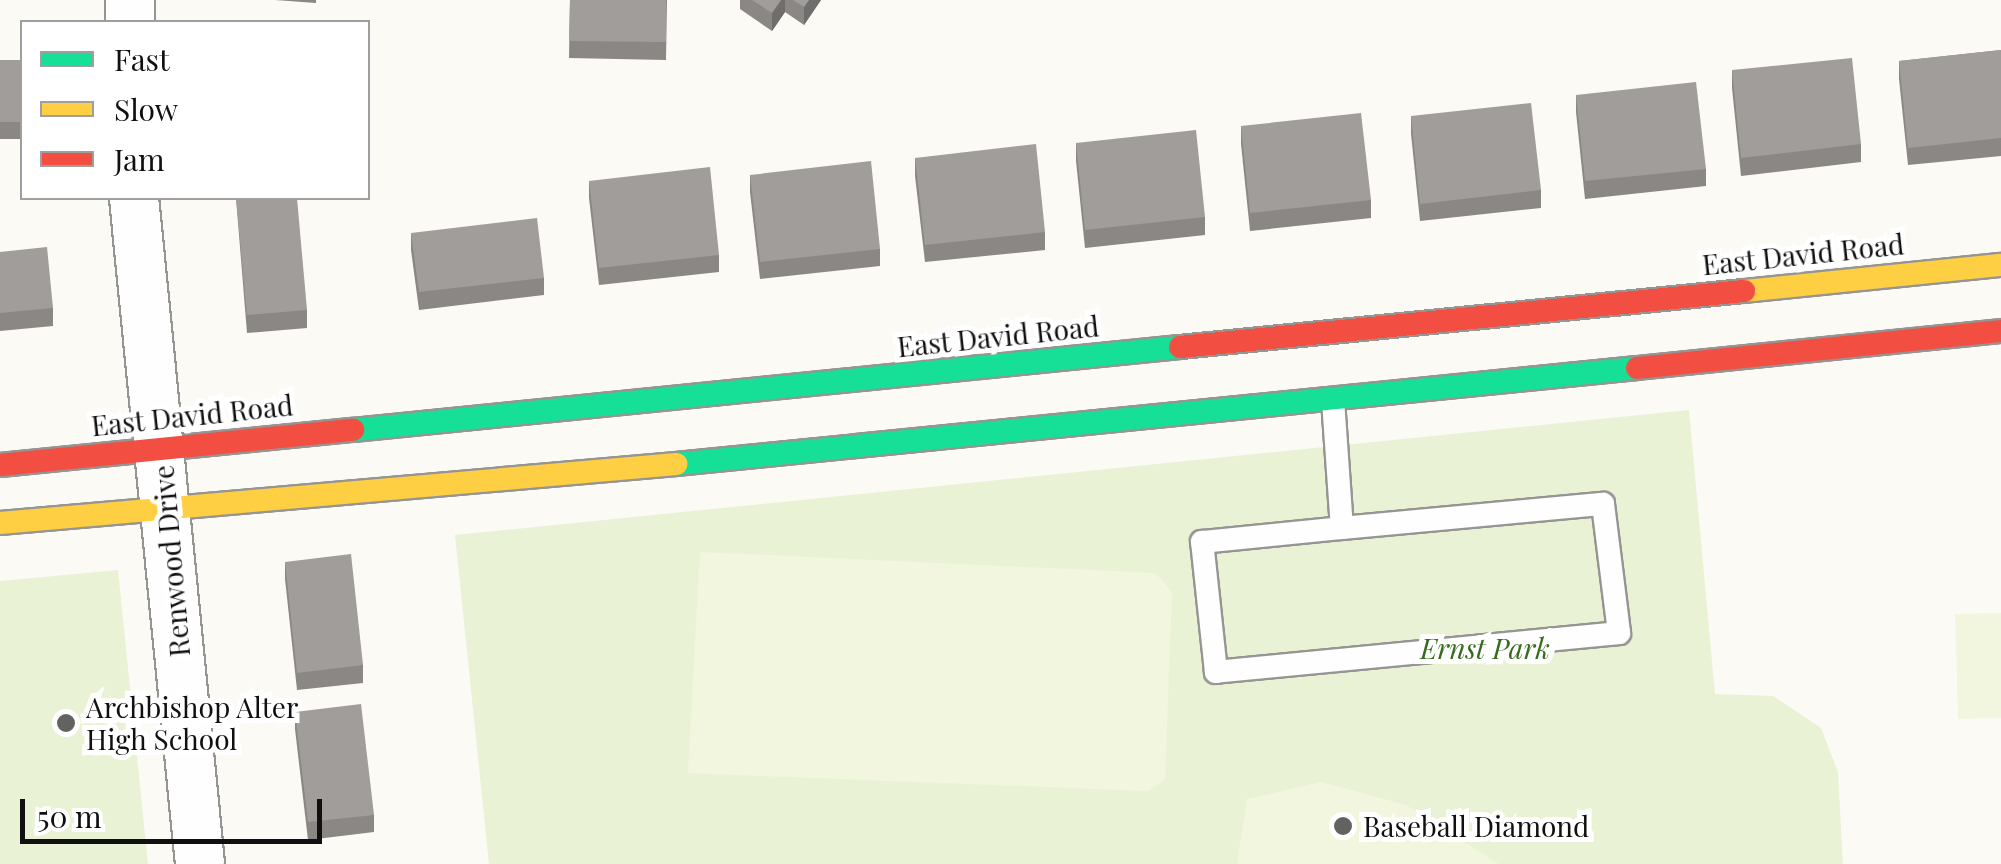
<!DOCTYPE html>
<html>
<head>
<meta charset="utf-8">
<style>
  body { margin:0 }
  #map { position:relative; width:2001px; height:864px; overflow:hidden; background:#fcfaf5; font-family:"Playfair Display",serif }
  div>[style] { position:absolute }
  .green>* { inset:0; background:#e9f2d5 }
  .pitch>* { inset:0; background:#f2f6de }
  .roads { filter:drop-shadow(2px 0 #969593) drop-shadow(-2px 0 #969593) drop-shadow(0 2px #969593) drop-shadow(0 -2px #969593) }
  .lane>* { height:22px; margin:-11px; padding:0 11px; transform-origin:11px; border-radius:11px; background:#fffefe }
  .street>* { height:48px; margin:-24px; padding:0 24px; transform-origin:24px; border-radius:24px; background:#fffefe }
  .fast>* { height:22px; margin:-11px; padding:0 11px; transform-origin:11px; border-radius:11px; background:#16e098 }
  .slow>* { height:22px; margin:-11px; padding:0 11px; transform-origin:11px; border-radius:11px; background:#ffcf43 }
  .jam>* { height:22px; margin:-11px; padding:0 11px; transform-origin:11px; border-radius:11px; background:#f24e42 }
  .wall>* { inset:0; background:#8a8784 }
  .shaded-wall>* { inset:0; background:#706e6c }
  .building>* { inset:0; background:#a09d9a }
  .dots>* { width:28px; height:28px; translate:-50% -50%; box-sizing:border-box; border:5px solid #fff; border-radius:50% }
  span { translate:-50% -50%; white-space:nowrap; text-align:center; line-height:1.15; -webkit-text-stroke:10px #fff; paint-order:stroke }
  .street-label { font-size:28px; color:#101010 }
  .park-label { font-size:28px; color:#376b1d; font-style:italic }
  .poi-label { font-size:28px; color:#101010 }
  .left { translate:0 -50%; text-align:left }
  .legend { position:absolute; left:20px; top:20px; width:350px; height:180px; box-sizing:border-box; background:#fff; border:2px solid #9f9f9f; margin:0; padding:12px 18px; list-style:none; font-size:30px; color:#101010 }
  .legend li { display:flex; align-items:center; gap:20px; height:50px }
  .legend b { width:50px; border:2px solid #9f9f9f }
  .scale { position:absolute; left:20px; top:799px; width:302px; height:45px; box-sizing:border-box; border:5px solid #101010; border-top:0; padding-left:12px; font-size:30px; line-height:35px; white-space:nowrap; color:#101010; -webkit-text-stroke:8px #fff; paint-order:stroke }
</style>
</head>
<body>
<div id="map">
  <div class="green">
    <div style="clip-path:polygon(1689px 410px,1715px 694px,1773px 696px,1821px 728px,1838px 772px,1843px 864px,489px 864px,455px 535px)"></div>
    <div style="clip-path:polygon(118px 570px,148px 864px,0 864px,0 581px)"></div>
  </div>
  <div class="pitch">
    <div style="clip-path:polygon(700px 552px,1155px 573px,1172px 592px,1165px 779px,1148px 791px,688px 773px)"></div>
    <div style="clip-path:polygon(2001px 613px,2001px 718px,1958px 719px,1955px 614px)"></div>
    <div style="clip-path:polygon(1321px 782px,1406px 805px,1499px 864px,1237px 864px,1247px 799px)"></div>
  </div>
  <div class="roads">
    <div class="lane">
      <div style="left:1333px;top:400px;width:128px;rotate:86deg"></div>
      <div style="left:1342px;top:528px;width:262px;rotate:-5.3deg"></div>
      <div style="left:1603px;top:504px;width:130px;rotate:82.9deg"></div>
      <div style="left:1619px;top:633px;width:405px;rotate:174.5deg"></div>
      <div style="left:1216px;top:672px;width:131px;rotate:-96.1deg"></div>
      <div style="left:1202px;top:542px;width:141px;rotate:-5.7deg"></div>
    </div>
    <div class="street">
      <div style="left:130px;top:0;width:22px;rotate:90deg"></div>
      <div style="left:134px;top:198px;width:669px;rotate:84.34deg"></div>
    </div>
    <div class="fast">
      <div style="left:353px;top:430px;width:831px;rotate:-5.73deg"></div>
      <div style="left:676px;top:464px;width:966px;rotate:-5.7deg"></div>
    </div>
    <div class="slow">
      <div style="left:1744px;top:291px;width:258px;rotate:-5.8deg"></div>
      <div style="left:0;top:523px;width:679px;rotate:-4.99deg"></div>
    </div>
    <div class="jam">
      <div style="left:1180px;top:347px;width:567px;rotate:-5.67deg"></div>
      <div style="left:1637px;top:368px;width:366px;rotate:-5.8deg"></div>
      <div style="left:0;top:465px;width:355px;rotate:-5.7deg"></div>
    </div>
  </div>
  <div class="wall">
    <div style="clip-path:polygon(275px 0,316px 0,316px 3px)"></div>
    <div style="clip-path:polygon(570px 0,667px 0,666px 60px,569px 58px)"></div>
    <div style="clip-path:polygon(740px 0,821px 0,804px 25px,785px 12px,772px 31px,740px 9px)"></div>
    <div style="clip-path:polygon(2001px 50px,2001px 156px,1908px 165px,1899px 79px,1899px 61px)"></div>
    <div style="clip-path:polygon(0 60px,22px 60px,22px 139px,0 139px)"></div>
    <div style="clip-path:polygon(1732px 70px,1861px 144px,1861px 162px,1741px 176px,1732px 88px)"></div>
    <div style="clip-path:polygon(1576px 95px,1706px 169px,1706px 186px,1585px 199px,1576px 112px)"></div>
    <div style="clip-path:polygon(1411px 116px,1541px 190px,1541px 208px,1420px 221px,1411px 134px)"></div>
    <div style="clip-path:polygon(1241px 126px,1371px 200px,1371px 218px,1250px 231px,1241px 144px)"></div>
    <div style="clip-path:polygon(1076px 143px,1205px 217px,1205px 235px,1085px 248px,1076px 161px)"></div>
    <div style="clip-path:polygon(915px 158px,1045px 232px,1045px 250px,925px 262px,915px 176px)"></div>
    <div style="clip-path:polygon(750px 175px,880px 249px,880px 266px,760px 279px,750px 192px)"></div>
    <div style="clip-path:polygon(589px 181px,719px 255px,719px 272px,599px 285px,589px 198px)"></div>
    <div style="clip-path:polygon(236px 198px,307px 310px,307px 328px,247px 333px)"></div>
    <div style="clip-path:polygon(411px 233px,544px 278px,544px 295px,419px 310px,411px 250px)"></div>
    <div style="clip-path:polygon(0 252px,53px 308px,53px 326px,0 331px)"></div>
    <div style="clip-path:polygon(285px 562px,363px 665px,363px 683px,297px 690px,285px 579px)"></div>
    <div style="clip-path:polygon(295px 712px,374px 815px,374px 832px,308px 840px,295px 729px)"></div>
  </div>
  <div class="shaded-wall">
    <div style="clip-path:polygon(781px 0,785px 0,785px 12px,772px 31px,772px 13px)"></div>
    <div style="clip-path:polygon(809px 0,821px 0,804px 25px,804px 7px)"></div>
  </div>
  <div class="building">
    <div style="clip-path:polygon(570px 0,666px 0,666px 42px,569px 41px)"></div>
    <div style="clip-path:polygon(752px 0,781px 0,772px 13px)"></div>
    <div style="clip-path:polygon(793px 0,809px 0,804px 7px)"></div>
    <div style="clip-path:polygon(2001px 50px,2001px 138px,1908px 148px,1899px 61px)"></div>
    <div style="clip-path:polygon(1852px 58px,1861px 144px,1741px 158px,1732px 70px)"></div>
    <div style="clip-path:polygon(0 60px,22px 60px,22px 122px,0 122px)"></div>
    <div style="clip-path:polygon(1696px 82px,1706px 169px,1585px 181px,1576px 95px)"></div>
    <div style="clip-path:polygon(1531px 103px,1541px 190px,1420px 204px,1411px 116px)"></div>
    <div style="clip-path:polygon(1361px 113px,1371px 200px,1250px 213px,1241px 126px)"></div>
    <div style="clip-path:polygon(1196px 130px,1205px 217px,1085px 230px,1076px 143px)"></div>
    <div style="clip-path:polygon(1036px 144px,1045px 232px,925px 245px,915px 158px)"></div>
    <div style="clip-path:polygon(871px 161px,880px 249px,760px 262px,750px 175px)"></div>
    <div style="clip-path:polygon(710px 167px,719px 255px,599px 268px,589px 181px)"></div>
    <div style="clip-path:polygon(236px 198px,297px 198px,307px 310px,247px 315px)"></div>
    <div style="clip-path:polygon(537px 218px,544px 278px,419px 292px,411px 233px)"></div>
    <div style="clip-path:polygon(47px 247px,53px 308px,0 313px,0 252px)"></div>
    <div style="clip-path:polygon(351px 554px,363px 665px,297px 673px,285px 562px)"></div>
    <div style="clip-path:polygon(361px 704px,374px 815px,308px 822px,295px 712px)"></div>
  </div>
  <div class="dots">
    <div style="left:66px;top:723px;background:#636260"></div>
    <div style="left:1343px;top:826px;background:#636260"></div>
  </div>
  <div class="street-label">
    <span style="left:1803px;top:254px;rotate:-6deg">East David Road</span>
    <span style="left:998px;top:336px;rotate:-6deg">East David Road</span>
    <span style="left:192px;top:415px;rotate:-6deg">East David Road</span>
    <span style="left:171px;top:561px;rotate:-95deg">Renwood Drive</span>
  </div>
  <div class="park-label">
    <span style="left:1485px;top:648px">Ernst Park</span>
  </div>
  <div class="poi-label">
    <span class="left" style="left:86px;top:723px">Archbishop Alter<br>High School</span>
    <span class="left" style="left:1363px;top:826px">Baseball Diamond</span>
  </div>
  <ul class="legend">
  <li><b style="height:12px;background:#16e098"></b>Fast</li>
  <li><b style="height:12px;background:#ffcf43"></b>Slow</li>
  <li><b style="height:12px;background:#f24e42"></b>Jam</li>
  </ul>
  <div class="scale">50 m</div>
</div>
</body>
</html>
